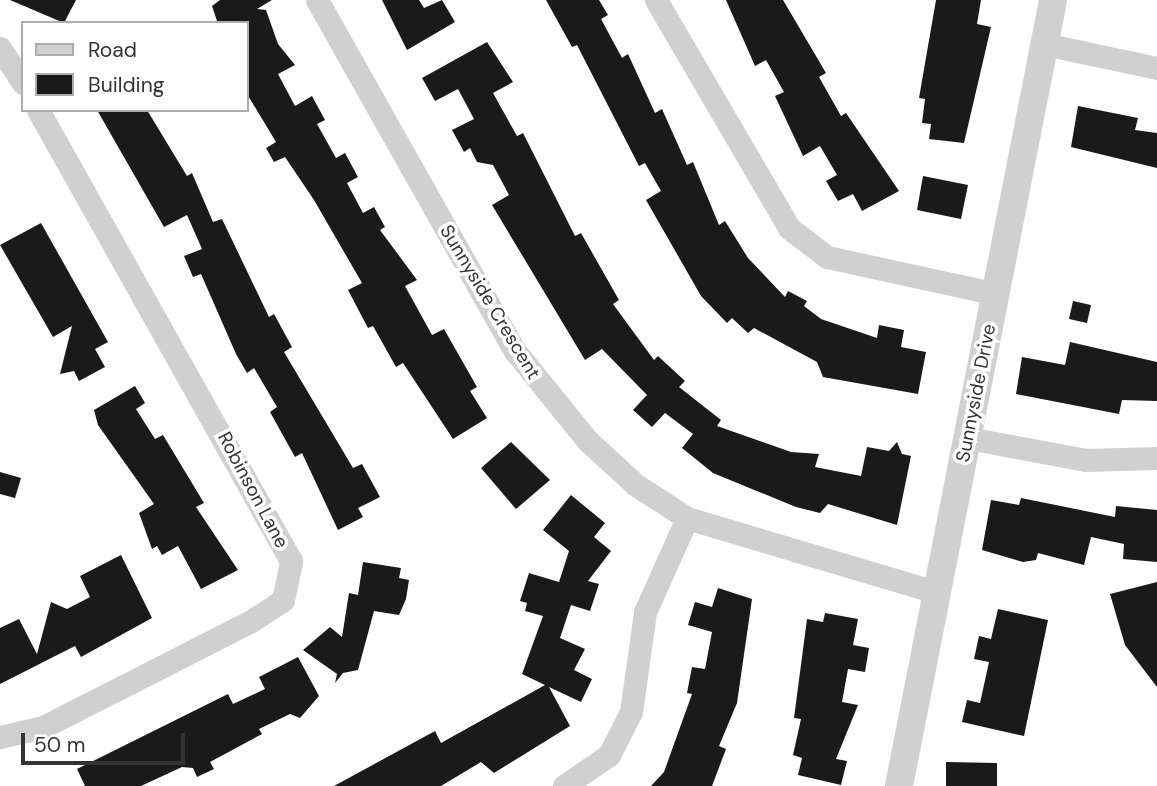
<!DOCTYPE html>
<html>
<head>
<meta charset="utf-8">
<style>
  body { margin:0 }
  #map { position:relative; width:1157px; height:786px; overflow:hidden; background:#fff; font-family:"DM Sans",sans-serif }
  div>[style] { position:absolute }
  .building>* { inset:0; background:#1a1a1a }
  .minor>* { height:23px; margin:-11.5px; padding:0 11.5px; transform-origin:11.5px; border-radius:11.5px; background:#d0d0d0 }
  .tertiary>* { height:28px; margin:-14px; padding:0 14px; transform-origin:14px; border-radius:14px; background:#d0d0d0 }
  span { translate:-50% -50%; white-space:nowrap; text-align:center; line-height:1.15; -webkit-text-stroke:7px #fff; paint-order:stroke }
  .street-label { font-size:19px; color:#333 }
  .legend { position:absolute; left:21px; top:21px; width:228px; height:91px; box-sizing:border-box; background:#fff; border:2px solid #adadad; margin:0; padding:9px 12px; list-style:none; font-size:21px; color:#333 }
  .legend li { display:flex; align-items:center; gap:14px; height:35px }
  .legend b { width:35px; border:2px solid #adadad }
  .scale { position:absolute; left:21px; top:733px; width:164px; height:32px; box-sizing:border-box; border:4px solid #333; border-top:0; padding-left:9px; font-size:21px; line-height:24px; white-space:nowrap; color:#333; -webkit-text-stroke:5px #fff; paint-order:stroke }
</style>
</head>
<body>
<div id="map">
  <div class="building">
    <div style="clip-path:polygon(10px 0,76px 0,64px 23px)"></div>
    <div style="clip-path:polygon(220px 0,272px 0,257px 9px,266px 10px,278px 44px,295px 65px,278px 74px,295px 106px,312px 96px,325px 120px,317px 124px,336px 158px,345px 153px,358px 177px,347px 183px,363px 213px,374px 207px,385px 227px,380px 230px,417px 280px,405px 286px,432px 335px,444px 329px,477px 387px,470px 391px,487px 418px,453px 439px,403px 363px,396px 367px,373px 326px,368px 328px,348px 290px,362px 283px,314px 200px,285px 157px,274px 162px,266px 148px,276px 142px,247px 94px,247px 23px,217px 21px,212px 6px)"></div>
    <div style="clip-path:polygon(382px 0,419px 0,424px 8px,442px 0,455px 22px,407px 50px)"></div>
    <div style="clip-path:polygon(546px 0,599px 0,608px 15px,601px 19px,622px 58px,628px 54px,655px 113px,662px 109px,687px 165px,693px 162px,719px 225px,725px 221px,748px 258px,785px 297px,788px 291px,807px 301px,804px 306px,821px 319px,877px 338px,879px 325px,904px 330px,901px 347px,926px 352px,918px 394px,823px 377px,817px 362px,754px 328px,748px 333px,732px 318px,727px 323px,701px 296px,646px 200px,661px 191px,645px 163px,639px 166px,577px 45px,572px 47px)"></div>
    <div style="clip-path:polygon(726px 0,783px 0,826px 73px,819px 77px,841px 116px,846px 113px,899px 191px,862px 211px,853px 194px,838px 201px,826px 181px,837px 175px,820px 146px,803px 156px,775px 96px,784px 92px,766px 60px,755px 66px)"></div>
    <div style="clip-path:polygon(936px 0,981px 0,977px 24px,991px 27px,964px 143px,929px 139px,931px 124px,922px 123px,925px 99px,919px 98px)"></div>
    <div style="clip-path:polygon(487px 42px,513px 82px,493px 93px,517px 136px,523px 133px,575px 236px,581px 233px,619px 300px,613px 304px,654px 360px,658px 356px,685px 381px,679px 387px,721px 420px,717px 426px,791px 452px,819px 454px,815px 467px,861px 476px,867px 447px,889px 451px,897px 442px,902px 454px,911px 456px,897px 525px,828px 504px,820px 513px,796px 507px,713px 473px,682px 448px,693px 434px,665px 413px,652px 427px,633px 410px,647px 395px,602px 349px,585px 360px,492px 205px,509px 195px,493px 165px,477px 162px,470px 148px,464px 152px,452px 130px,474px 119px,458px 89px,435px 101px,422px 78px)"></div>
    <div style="clip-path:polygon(1078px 106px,1138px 118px,1135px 130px,1157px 133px,1157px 168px,1071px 147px)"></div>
    <div style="clip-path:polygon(97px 110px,147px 110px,187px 176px,192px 173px,213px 222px,222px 219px,269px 317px,274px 314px,292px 347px,284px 352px,353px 468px,362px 464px,380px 497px,358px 508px,363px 517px,338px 530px,302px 453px,295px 457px,270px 412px,277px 407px,254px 368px,247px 373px,236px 354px,201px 274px,193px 277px,184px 256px,202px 249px,187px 215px,164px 227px)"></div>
    <div style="clip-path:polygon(923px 176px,968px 185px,961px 219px,917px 210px)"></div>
    <div style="clip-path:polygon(41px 223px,108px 342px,95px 349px,105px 367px,79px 381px,74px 371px,60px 374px,72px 326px,53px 337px,0 245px)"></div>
    <div style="clip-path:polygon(1073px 301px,1091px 305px,1087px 323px,1069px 319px)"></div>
    <div style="clip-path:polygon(1070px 342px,1157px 362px,1157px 401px,1122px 400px,1119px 414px,1016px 394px,1022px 357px,1065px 365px)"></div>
    <div style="clip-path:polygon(135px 386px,145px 403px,136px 409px,155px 439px,163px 435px,204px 503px,196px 507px,238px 570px,201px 589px,178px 546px,162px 555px,157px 546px,152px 549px,139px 513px,154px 504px,98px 425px,94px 410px)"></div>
    <div style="clip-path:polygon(511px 442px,550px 480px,516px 509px,481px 468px)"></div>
    <div style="clip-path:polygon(0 472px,21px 478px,15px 498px,0 494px)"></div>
    <div style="clip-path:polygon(571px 495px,605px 523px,594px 537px,611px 551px,588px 581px,599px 584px,590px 611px,571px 605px,560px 638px,585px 649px,574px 670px,592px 679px,581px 702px,549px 687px,570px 726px,494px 773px,481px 762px,441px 786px,334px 786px,435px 731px,441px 743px,545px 685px,522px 674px,543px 616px,525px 611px,527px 603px,520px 601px,529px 573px,559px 582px,569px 551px,543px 530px)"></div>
    <div style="clip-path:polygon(1021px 498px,1115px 517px,1116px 506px,1157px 510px,1157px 562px,1123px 559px,1124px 544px,1091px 537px,1084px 565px,1038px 553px,1036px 560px,1023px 562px,982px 550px,991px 500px,1019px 505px)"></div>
    <div style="clip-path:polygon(121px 555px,152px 618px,81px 657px,75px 646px,0 684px,0 628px,19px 619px,37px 654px,51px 602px,67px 609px,90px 597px,80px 576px)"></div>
    <div style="clip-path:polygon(363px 562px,401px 568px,399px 578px,409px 580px,406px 599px,399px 615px,374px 611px,358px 670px,343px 673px,335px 683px,337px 674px,303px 650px,330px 627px,342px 637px,349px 593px,358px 595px)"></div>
    <div style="clip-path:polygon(1157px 582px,1157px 687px,1125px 645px,1110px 594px)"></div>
    <div style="clip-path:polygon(718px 588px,752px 599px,737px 703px,719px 746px,726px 749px,712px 786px,651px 786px,664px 772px,692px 694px,687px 693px,692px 667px,705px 669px,712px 632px,688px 625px,695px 602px,712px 607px)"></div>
    <div style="clip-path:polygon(998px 609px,1048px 620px,1024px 736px,962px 722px,967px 700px,980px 703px,989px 662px,974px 659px,979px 636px,991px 639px)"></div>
    <div style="clip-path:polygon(825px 613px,858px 619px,853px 645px,869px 648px,865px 672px,848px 669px,842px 702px,858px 705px,836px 759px,847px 761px,841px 785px,798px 775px,802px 758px,793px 755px,801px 719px,794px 718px,807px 619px,823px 622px)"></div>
    <div style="clip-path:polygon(298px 657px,319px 696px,300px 718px,290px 714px,259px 729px,262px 734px,210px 762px,214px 769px,197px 777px,193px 768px,182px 767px,141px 786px,85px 786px,77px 769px,228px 694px,233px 704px,265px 689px,259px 677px)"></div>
    <div style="clip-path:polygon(946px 762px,997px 763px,997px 786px,946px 786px)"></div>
  </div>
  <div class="minor">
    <div style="left:317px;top:0;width:403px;rotate:60.6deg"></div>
    <div style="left:515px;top:351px;width:116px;rotate:51deg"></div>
    <div style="left:588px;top:441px;width:65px;rotate:42.5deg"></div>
    <div style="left:636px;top:485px;width:61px;rotate:32.9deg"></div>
    <div style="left:687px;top:518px;width:262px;rotate:16.6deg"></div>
    <div style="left:656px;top:0;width:264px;rotate:59.7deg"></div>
    <div style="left:789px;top:228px;width:48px;rotate:37.3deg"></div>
    <div style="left:827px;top:257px;width:173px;rotate:12.3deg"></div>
    <div style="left:1044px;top:44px;width:116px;rotate:12deg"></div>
    <div style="left:0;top:48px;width:42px;rotate:56.7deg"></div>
    <div style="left:968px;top:438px;width:119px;rotate:10.6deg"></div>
    <div style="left:1085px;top:460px;width:72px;rotate:-1.6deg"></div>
    <div style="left:0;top:737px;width:44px;rotate:-13.1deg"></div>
    <div style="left:43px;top:727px;width:233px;rotate:-27deg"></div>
    <div style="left:251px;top:621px;width:38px;rotate:-33deg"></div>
    <div style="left:283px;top:600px;width:40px;rotate:-78deg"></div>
    <div style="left:291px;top:561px;width:517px;rotate:-119.29deg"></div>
    <div style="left:564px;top:786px;width:55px;rotate:-34.6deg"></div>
    <div style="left:609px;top:755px;width:48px;rotate:-62.9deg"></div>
    <div style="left:631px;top:712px;width:101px;rotate:-82deg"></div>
    <div style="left:645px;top:612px;width:103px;rotate:-65.9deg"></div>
  </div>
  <div class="tertiary">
    <div style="left:899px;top:786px;width:801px;rotate:-78.91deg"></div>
  </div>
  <div class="street-label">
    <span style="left:490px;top:302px;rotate:59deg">Sunnyside Crescent</span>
    <span style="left:976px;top:393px;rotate:-79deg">Sunnyside Drive</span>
    <span style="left:253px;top:490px;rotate:62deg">Robinson Lane</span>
  </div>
  <ul class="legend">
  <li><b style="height:9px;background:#d0d0d0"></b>Road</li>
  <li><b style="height:19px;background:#1a1a1a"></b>Building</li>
  </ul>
  <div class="scale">50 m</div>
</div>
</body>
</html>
